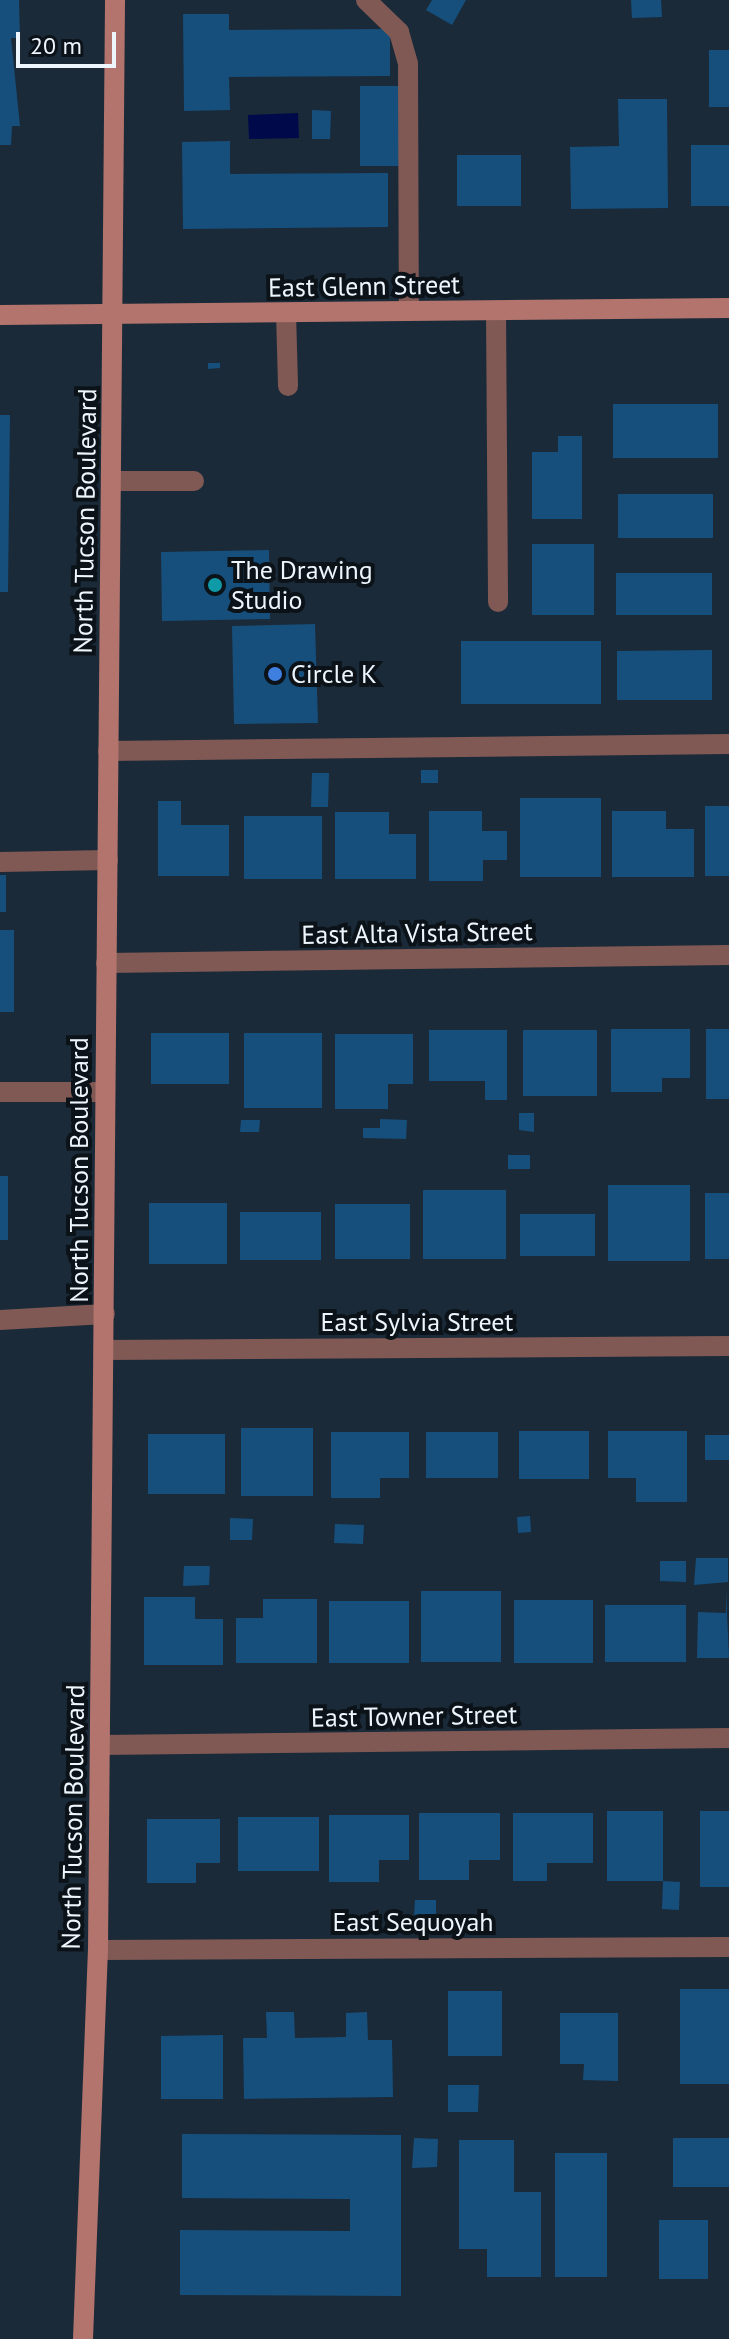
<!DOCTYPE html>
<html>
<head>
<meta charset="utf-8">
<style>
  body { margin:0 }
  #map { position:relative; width:729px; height:2339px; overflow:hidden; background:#1b2a38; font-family:"PT Sans",sans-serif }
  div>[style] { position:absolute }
  .water>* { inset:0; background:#000a4b }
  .building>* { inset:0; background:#164f7c }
  .lane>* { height:20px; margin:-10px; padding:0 10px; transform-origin:10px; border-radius:10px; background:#815954 }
  .street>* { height:20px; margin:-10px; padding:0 10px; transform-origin:10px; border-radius:10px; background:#815954 }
  .secondary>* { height:20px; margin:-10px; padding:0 10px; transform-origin:10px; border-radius:10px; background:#b2746c }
  .dots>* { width:22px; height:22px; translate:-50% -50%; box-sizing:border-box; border:4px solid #0b1218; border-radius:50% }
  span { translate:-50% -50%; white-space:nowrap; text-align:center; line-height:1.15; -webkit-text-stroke:8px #0b1218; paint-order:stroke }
  .street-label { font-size:26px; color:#eef6fd }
  .poi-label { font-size:26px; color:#eef6fd }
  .left { translate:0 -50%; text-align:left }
  .scale { position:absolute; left:16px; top:32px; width:100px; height:36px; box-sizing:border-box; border:4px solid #eef6fd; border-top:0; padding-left:10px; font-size:24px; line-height:28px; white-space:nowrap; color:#eef6fd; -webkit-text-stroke:6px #0b1218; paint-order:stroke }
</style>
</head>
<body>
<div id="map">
  <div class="water">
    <div style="clip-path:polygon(298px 113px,299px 138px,249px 139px,248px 115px)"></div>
  </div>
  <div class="building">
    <div style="clip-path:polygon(0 0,19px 0,20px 38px,11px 38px,20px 126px,12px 126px,11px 145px,0 145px)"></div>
    <div style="clip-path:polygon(432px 0,466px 0,452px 25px,426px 10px)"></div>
    <div style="clip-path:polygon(631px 0,661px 0,662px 17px,632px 18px)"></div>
    <div style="clip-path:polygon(183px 14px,229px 14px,229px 30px,390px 29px,390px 76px,229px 77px,230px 110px,184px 111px)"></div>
    <div style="clip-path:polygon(709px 50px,729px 50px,729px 107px,709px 107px)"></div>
    <div style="clip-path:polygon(360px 86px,405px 86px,405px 166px,360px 166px)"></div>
    <div style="clip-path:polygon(618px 99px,667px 99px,668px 208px,571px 209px,570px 147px,619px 146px)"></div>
    <div style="clip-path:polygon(312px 110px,331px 111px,330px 139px,312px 139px)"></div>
    <div style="clip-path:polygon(230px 141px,230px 174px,388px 173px,388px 227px,183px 229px,182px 142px)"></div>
    <div style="clip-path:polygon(691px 145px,729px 145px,729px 206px,691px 206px)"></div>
    <div style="clip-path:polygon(457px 155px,521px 155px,521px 206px,457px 206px)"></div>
    <div style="clip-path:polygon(208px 363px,220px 363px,220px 368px,208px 369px)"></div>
    <div style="clip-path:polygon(613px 404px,718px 404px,718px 458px,613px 458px)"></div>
    <div style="clip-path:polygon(0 415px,10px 415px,8px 592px,0 592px)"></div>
    <div style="clip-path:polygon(558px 436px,582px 436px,582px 519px,532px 519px,532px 452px,558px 452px)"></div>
    <div style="clip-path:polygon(618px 494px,713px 494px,713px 538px,618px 538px)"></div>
    <div style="clip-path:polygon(532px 544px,594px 544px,594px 615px,532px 615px)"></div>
    <div style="clip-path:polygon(269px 550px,270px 619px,162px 621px,161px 552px)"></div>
    <div style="clip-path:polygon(616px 573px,712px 573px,712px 615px,616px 615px)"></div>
    <div style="clip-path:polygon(315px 624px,318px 723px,234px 724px,232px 626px)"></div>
    <div style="clip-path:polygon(461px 641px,601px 641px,601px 704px,461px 704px)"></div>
    <div style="clip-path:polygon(712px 650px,712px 700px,617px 700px,617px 651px)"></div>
    <div style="clip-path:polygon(421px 770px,438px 770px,438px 783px,421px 783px)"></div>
    <div style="clip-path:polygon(312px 773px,329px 773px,328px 807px,311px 807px)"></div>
    <div style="clip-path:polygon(520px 798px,601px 798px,601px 877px,520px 877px)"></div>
    <div style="clip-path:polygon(158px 801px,181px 801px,181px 825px,229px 825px,229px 876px,158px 876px)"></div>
    <div style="clip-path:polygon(705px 806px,729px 806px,729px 876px,705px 876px)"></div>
    <div style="clip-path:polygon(429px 811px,482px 811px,482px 831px,507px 831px,507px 860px,483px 860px,483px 881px,429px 881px)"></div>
    <div style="clip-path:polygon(612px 811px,666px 811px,666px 829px,694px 829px,694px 877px,612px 877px)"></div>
    <div style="clip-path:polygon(335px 812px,389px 812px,389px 834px,416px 834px,416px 879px,335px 879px)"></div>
    <div style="clip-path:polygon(244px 816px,322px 816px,322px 879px,244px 879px)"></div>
    <div style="clip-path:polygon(0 875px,6px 875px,6px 912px,0 912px)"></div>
    <div style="clip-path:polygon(0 930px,14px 930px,14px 1012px,0 1012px)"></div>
    <div style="clip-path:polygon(611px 1029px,690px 1029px,690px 1078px,662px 1078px,662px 1092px,611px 1092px)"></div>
    <div style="clip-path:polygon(706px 1029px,729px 1029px,729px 1099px,706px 1099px)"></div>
    <div style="clip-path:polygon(429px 1030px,507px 1030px,507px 1100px,485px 1100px,485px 1081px,429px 1081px)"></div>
    <div style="clip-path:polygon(523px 1030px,597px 1030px,597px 1096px,523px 1096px)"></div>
    <div style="clip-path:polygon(151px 1033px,229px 1033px,229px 1084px,151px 1084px)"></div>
    <div style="clip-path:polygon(244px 1033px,322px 1033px,322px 1108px,244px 1108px)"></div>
    <div style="clip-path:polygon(335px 1034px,413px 1034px,413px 1084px,388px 1084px,388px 1109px,335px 1109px)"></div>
    <div style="clip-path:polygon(519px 1113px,534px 1113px,534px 1132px,519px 1130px)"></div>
    <div style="clip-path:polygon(380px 1119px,407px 1120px,406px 1139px,363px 1138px,363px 1128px,380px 1128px)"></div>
    <div style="clip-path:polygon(241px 1120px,260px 1120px,259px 1132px,240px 1132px)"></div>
    <div style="clip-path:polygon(508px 1155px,530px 1155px,530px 1169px,508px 1169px)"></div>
    <div style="clip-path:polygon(0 1176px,8px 1176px,8px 1240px,0 1240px)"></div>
    <div style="clip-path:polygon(608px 1185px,690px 1185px,690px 1261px,608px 1261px)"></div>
    <div style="clip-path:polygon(423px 1190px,506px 1190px,506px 1259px,423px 1259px)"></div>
    <div style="clip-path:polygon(705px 1193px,729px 1193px,729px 1259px,705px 1259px)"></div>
    <div style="clip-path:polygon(149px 1203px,227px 1203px,227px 1264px,149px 1264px)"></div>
    <div style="clip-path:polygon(335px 1204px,410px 1204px,410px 1259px,335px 1259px)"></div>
    <div style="clip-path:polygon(240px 1212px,321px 1212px,321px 1260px,240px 1260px)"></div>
    <div style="clip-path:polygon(520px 1214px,595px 1214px,595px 1256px,520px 1256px)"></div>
    <div style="clip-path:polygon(241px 1428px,313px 1428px,313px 1496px,241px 1496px)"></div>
    <div style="clip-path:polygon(519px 1431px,589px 1431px,589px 1479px,519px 1479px)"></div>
    <div style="clip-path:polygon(608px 1431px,687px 1431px,687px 1502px,636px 1502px,636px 1478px,608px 1478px)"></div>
    <div style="clip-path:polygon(331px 1432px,409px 1432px,409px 1478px,380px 1478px,380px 1498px,331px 1498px)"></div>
    <div style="clip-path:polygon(426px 1432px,498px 1432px,498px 1478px,426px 1478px)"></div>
    <div style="clip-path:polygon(148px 1434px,225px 1434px,225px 1494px,148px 1494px)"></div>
    <div style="clip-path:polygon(705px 1435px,729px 1435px,729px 1460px,705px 1460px)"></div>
    <div style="clip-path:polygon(530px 1516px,531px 1532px,518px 1533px,517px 1517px)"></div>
    <div style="clip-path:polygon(230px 1518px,253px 1519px,252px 1540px,230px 1540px)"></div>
    <div style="clip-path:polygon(335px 1524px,364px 1525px,363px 1544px,334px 1543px)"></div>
    <div style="clip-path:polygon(696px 1558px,728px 1558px,728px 1582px,694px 1585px)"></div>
    <div style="clip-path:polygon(660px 1561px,686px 1561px,686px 1582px,660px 1581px)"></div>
    <div style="clip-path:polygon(184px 1566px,210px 1566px,209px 1585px,183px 1586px)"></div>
    <div style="clip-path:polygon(726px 1589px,729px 1658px,697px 1658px,698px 1612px,726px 1613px)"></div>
    <div style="clip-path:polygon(421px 1591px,501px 1591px,501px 1662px,421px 1662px)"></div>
    <div style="clip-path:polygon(144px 1597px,195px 1597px,195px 1619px,223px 1619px,223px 1665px,144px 1665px)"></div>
    <div style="clip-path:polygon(263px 1599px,317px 1599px,317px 1663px,236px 1663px,236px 1618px,263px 1618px)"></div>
    <div style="clip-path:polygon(514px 1600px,593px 1600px,593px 1663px,514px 1663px)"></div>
    <div style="clip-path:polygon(329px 1601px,409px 1601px,409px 1663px,329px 1663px)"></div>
    <div style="clip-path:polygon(605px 1605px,686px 1605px,686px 1662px,605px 1662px)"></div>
    <div style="clip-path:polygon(607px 1811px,663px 1811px,663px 1881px,680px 1882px,679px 1910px,662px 1909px,663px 1881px,607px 1881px)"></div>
    <div style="clip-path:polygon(700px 1811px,729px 1811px,729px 1887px,700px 1887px)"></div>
    <div style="clip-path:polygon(419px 1813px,500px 1813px,500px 1860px,469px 1860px,469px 1880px,419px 1880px)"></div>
    <div style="clip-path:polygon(513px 1813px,593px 1813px,593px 1863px,547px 1863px,547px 1881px,513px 1881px)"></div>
    <div style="clip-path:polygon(329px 1815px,409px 1815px,409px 1860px,379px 1860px,379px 1882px,329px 1882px)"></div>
    <div style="clip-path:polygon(238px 1817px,319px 1817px,319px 1871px,238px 1871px)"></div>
    <div style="clip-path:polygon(147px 1819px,220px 1819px,220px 1863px,196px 1863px,196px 1883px,147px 1883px)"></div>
    <div style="clip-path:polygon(415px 1900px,436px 1900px,436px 1918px,414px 1917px)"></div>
    <div style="clip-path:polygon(680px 1989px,729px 1989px,729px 2084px,680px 2084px)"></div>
    <div style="clip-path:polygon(448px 1991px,502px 1991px,502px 2056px,448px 2056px)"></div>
    <div style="clip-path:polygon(266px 2012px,294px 2012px,295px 2038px,346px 2037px,346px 2013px,367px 2012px,368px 2040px,392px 2040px,393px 2097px,244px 2099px,243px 2038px,267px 2038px)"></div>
    <div style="clip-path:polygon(560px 2013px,618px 2013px,618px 2081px,583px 2080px,584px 2064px,560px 2064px)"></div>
    <div style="clip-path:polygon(223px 2035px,223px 2099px,161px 2099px,161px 2036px)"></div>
    <div style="clip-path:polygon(448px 2085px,479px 2085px,478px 2112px,448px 2112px)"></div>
    <div style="clip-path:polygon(182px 2134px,401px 2135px,401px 2296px,180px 2295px,180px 2230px,350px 2231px,350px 2199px,182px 2198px)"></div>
    <div style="clip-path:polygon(414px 2138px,438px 2139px,437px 2167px,412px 2168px)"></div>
    <div style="clip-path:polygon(673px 2138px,729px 2138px,729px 2187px,673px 2187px)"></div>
    <div style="clip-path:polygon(459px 2140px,514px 2140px,514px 2192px,541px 2192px,541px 2277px,487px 2277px,487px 2249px,459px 2249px)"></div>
    <div style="clip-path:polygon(555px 2153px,607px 2153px,607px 2277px,555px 2277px)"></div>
    <div style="clip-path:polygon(659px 2220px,708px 2220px,708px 2279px,659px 2279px)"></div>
  </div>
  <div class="lane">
    <div style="left:366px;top:0;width:46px;rotate:44.1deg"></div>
    <div style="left:399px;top:32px;width:33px;rotate:74deg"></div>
    <div style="left:408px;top:64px;width:247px;rotate:89.8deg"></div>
    <div style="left:496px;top:311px;width:291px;rotate:89.6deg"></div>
    <div style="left:286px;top:313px;width:73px;rotate:88.4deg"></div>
    <div style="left:111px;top:481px;width:83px"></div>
    <div style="left:108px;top:751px;width:621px;rotate:-0.65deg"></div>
    <div style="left:0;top:862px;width:108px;rotate:-1.1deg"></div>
    <div style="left:0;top:1320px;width:105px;rotate:-3.3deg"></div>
  </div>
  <div class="street">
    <div style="left:106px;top:963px;width:623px;rotate:-0.74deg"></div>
    <div style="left:0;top:1092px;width:103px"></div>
    <div style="left:105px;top:1350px;width:624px;rotate:-0.37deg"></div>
    <div style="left:100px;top:1745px;width:629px;rotate:-0.64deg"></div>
    <div style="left:98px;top:1950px;width:631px;rotate:-0.27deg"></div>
  </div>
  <div class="secondary">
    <div style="left:0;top:315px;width:729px;rotate:-0.55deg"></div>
    <div style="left:83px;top:2339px;width:389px;rotate:-87.8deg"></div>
    <div style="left:98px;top:1950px;width:1950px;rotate:-89.5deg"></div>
  </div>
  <div class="dots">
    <div style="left:215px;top:585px;background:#0f9aa8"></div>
    <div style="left:275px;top:674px;background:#3f7fe0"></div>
  </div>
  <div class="street-label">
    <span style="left:364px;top:286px;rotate:-1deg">East Glenn Street</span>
    <span style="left:85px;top:521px;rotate:-89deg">North Tucson Boulevard</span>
    <span style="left:417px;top:933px;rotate:-1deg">East Alta Vista Street</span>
    <span style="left:79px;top:1170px;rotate:-90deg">North Tucson Boulevard</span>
    <span style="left:417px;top:1322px">East Sylvia Street</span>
    <span style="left:414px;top:1716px;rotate:-1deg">East Towner Street</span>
    <span style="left:73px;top:1817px;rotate:-89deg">North Tucson Boulevard</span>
    <span style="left:413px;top:1922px">East Sequoyah</span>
  </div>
  <div class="poi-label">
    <span class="left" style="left:231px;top:585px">The Drawing<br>Studio</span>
    <span class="left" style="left:291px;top:674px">Circle K</span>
  </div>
  <div class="scale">20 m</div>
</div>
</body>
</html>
